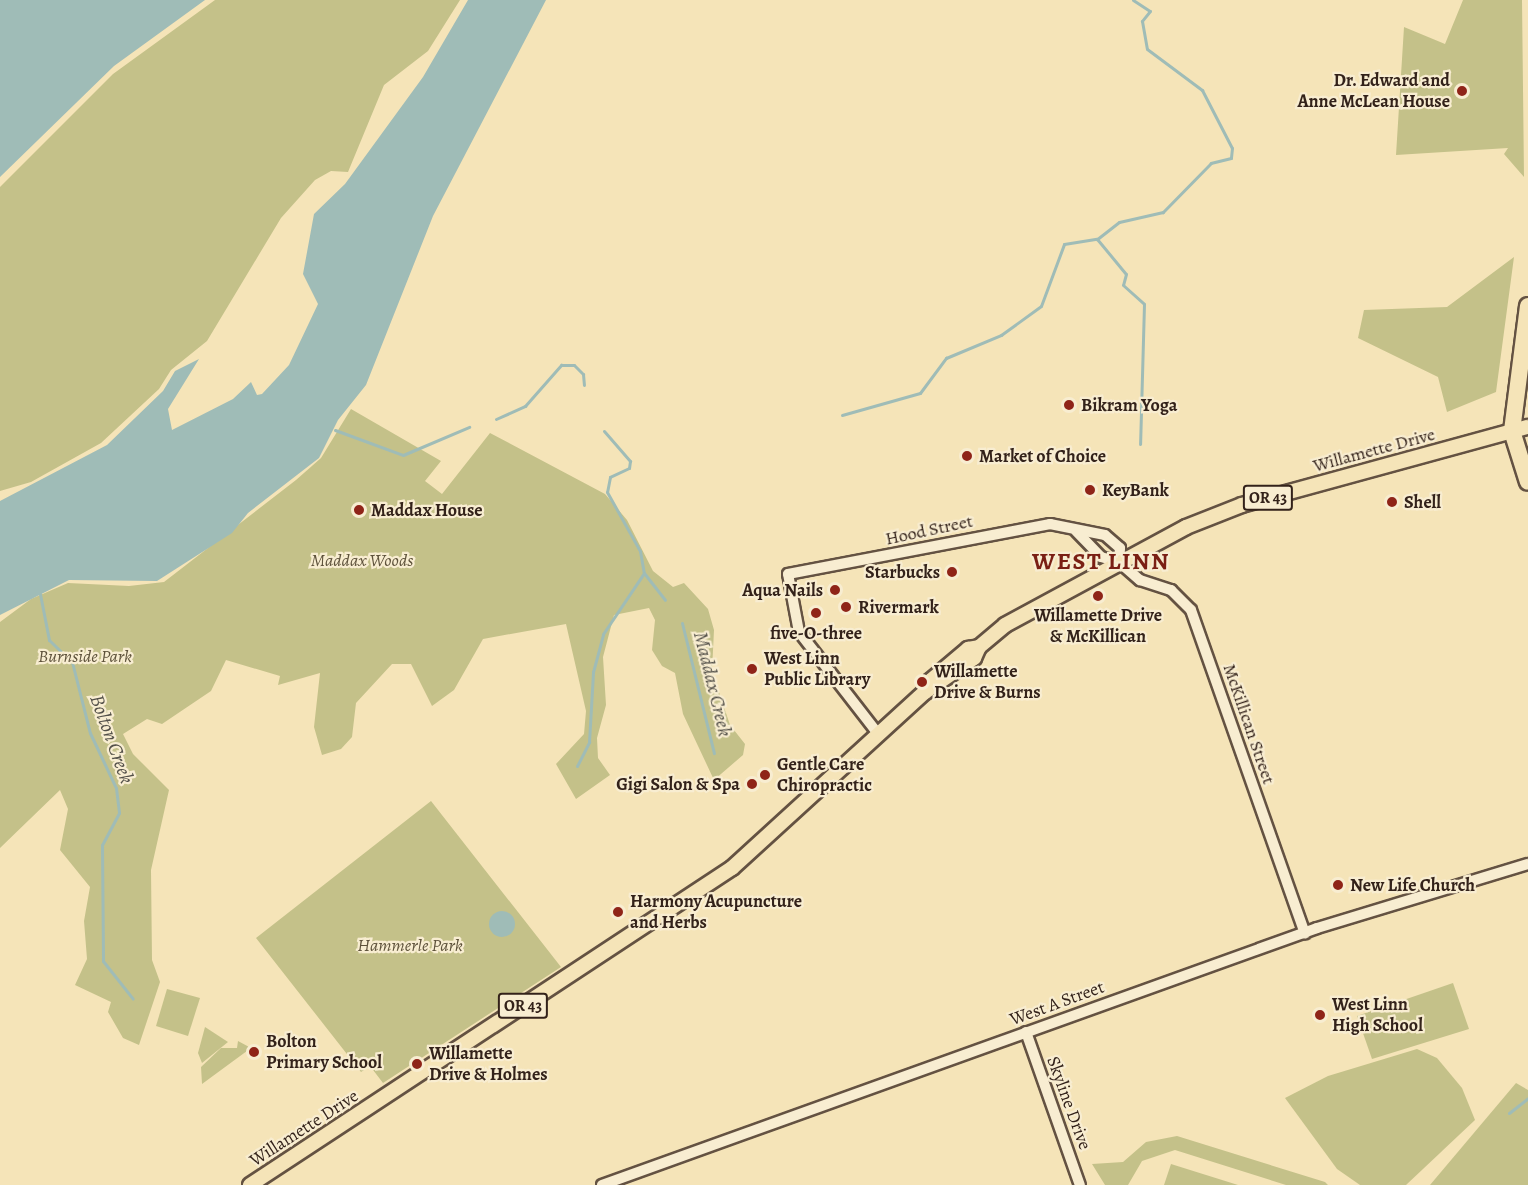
<!DOCTYPE html>
<html>
<head>
<meta charset="utf-8">
<style>
  body { margin:0 }
  #map { position:relative; width:1528px; height:1185px; overflow:hidden; background:#f5e4b8; font-family:Alegreya,serif }
  div>[style] { position:absolute }
  .green>* { inset:0; background:#c4c189 }
  .water>* { inset:0; background:#9fbcb7 }
  .round { border-radius:50% }
  .stream>* { height:3px; margin:-1.5px; padding:0 1.5px; transform-origin:1.5px; border-radius:1.5px; background:#9fbcb7 }
  .roads { filter:drop-shadow(2px 0 #645242) drop-shadow(-2px 0 #645242) drop-shadow(0 2px #645242) drop-shadow(0 -2px #645242) }
  .minor>* { height:10px; margin:-5px; padding:0 5px; transform-origin:5px; border-radius:5px; background:#f8edd1 }
  .major>* { height:14px; margin:-7px; padding:0 7px; transform-origin:7px; border-radius:7px; background:#f5e4b8 }
  .highway>* { height:16px; margin:-8px; padding:0 8px; transform-origin:8px; border-radius:8px; background:#f5e4b8 }
  .dots>* { width:16px; height:16px; translate:-50% -50%; box-sizing:border-box; border:3px solid #f8edd1; border-radius:50% }
  span { translate:-50% -50%; white-space:nowrap; text-align:center; line-height:1.15; -webkit-text-stroke:4.5px #f8edd1; paint-order:stroke }
  .shield-label span { padding:2px 4px; background:#f8edd1; border:2px solid; border-radius:4px; -webkit-text-stroke-width:0 }
  .shield-label { font-size:16px; color:#33221a; font-weight:700 }
  .poi-label { font-size:18px; color:#33221a; font-weight:700 }
  .right { translate:-100% -50%; text-align:right }
  .left { translate:0 -50%; text-align:left }
  .street-label { font-size:18px; color:#33221a }
  .park-label { font-size:18px; color:#5e523b; font-style:italic }
  .water-label { font-size:20px; color:#535049; font-style:italic }
  .district-label { font-size:24px; color:#7a1f14; font-weight:700; letter-spacing:1.5px }
</style>
</head>
<body>
<div id="map">
  <div class="green">
    <div style="clip-path:polygon(215px 0,460px 0,428px 51px,384px 85px,348px 172px,331px 171px,315px 180px,281px 218px,207px 341px,171px 370px,159px 389px,101px 443px,31px 482px,0 491px,0 187px,113px 74px)"></div>
    <div style="clip-path:polygon(1463px 0,1522px 0,1524px 177px,1504px 154px,1508px 148px,1396px 155px,1404px 27px,1445px 44px)"></div>
    <div style="clip-path:polygon(1514px 257px,1496px 392px,1447px 412px,1438px 377px,1358px 338px,1364px 310px,1447px 307px)"></div>
    <div style="clip-path:polygon(351px 409px,441px 461px,425px 481px,442px 494px,490px 433px,605px 494px,627px 520px,653px 571px,673px 587px,684px 583px,708px 609px,714px 630px,712px 671px,730px 725px,745px 744px,743px 755px,714px 780px,683px 714px,675px 673px,662px 666px,652px 650px,655px 620px,649px 608px,614px 615px,603px 657px,606px 705px,597px 738px,598px 758px,610px 775px,576px 799px,556px 764px,584px 734px,586px 711px,566px 624px,483px 639px,454px 690px,432px 706px,411px 664px,392px 664px,356px 703px,352px 737px,341px 749px,322px 755px,314px 727px,320px 673px,278px 685px,280px 676px,226px 660px,211px 691px,162px 724px,147px 719px,123px 734px,133px 754px,169px 790px,151px 870px,152px 960px,160px 982px,139px 1045px,123px 1038px,108px 1012px,111px 1002px,75px 985px,87px 959px,84px 921px,90px 887px,60px 850px,68px 809px,60px 790px,0 848px,0 622px,31px 599px,68px 583px,129px 586px,164px 582px,296px 480px,321px 458px)"></div>
    <div style="clip-path:polygon(431px 801px,561px 967px,383px 1083px,370px 1066px,361px 1072px,256px 938px)"></div>
    <div style="clip-path:polygon(1453px 983px,1469px 1029px,1372px 1059px,1357px 1016px)"></div>
    <div style="clip-path:polygon(167px 989px,200px 998px,188px 1036px,156px 1026px)"></div>
    <div style="clip-path:polygon(205px 1027px,228px 1042px,202px 1063px,198px 1053px)"></div>
    <div style="clip-path:polygon(238px 1041px,251px 1048px,202px 1084px,201px 1067px,221px 1048px,237px 1048px)"></div>
    <div style="clip-path:polygon(1417px 1049px,1437px 1058px,1462px 1088px,1475px 1120px,1406px 1185px,1360px 1185px,1337px 1169px,1285px 1098px,1328px 1076px)"></div>
    <div style="clip-path:polygon(1516px 1083px,1528px 1090px,1528px 1185px,1430px 1185px)"></div>
    <div style="clip-path:polygon(1177px 1136px,1325px 1182px,1328px 1185px,1286px 1185px,1175px 1150px,1142px 1161px,1128px 1185px,1105px 1185px,1092px 1164px,1123px 1162px,1146px 1142px)"></div>
    <div style="clip-path:polygon(1171px 1164px,1238px 1185px,1164px 1185px)"></div>
  </div>
  <div class="water">
    <div style="clip-path:polygon(0 0,205px 0,114px 66px,0 177px)"></div>
    <div style="clip-path:polygon(468px 0,546px 0,433px 216px,366px 385px,338px 420px,319px 458px,248px 513px,232px 533px,157px 581px,69px 580px,0 615px,0 501px,107px 445px,163px 391px,175px 371px,199px 359px,168px 409px,172px 430px,233px 399px,251px 382px,257px 395px,262px 394px,289px 365px,318px 304px,303px 274px,314px 214px,345px 184px,423px 77px)"></div>
    <div class="round" style="left:489px;top:911px;width:26px;height:26px"></div>
  </div>
  <div class="stream">
    <div style="left:1133px;top:0;width:20px;rotate:33deg"></div>
    <div style="left:1150px;top:11px;width:13px;rotate:129deg"></div>
    <div style="left:1142px;top:21px;width:28px;rotate:80deg"></div>
    <div style="left:1147px;top:49px;width:69px;rotate:36.7deg"></div>
    <div style="left:1202px;top:90px;width:65px;rotate:62.7deg"></div>
    <div style="left:1232px;top:148px;width:10px;rotate:96deg"></div>
    <div style="left:1231px;top:158px;width:21px;rotate:166deg"></div>
    <div style="left:1211px;top:163px;width:69px;rotate:134.4deg"></div>
    <div style="left:1163px;top:212px;width:45px;rotate:167.2deg"></div>
    <div style="left:1119px;top:222px;width:28px;rotate:142deg"></div>
    <div style="left:1097px;top:239px;width:45px;rotate:50.4deg"></div>
    <div style="left:1126px;top:274px;width:11px;rotate:105deg"></div>
    <div style="left:1123px;top:285px;width:28px;rotate:42deg"></div>
    <div style="left:1144px;top:304px;width:140px;rotate:91.6deg"></div>
    <div style="left:842px;top:415px;width:81px;rotate:-15.8deg"></div>
    <div style="left:920px;top:393px;width:44px;rotate:-53.4deg"></div>
    <div style="left:946px;top:358px;width:60px;rotate:-22.7deg"></div>
    <div style="left:1001px;top:335px;width:49px;rotate:-35.9deg"></div>
    <div style="left:1041px;top:306px;width:66px;rotate:-69.6deg"></div>
    <div style="left:1064px;top:244px;width:33px;rotate:-9deg"></div>
    <div style="left:496px;top:419px;width:32px;rotate:-24deg"></div>
    <div style="left:525px;top:406px;width:55px;rotate:-48.7deg"></div>
    <div style="left:561px;top:365px;width:13px"></div>
    <div style="left:574px;top:365px;width:13px;rotate:45deg"></div>
    <div style="left:583px;top:374px;width:11px;rotate:85deg"></div>
    <div style="left:335px;top:430px;width:72px;rotate:20.2deg"></div>
    <div style="left:403px;top:455px;width:72px;rotate:-23deg"></div>
    <div style="left:604px;top:431px;width:40px;rotate:49deg"></div>
    <div style="left:630px;top:461px;width:7px;rotate:98deg"></div>
    <div style="left:629px;top:468px;width:21px;rotate:155deg"></div>
    <div style="left:610px;top:477px;width:15px;rotate:101deg"></div>
    <div style="left:607px;top:492px;width:68px;rotate:60.8deg"></div>
    <div style="left:640px;top:551px;width:22px;rotate:80deg"></div>
    <div style="left:644px;top:573px;width:34px;rotate:52deg"></div>
    <div style="left:40px;top:594px;width:47px;rotate:78.9deg"></div>
    <div style="left:49px;top:640px;width:32px;rotate:44deg"></div>
    <div style="left:72px;top:662px;width:73px;rotate:75.8deg"></div>
    <div style="left:90px;top:733px;width:61px;rotate:64.7deg"></div>
    <div style="left:116px;top:788px;width:25px;rotate:83deg"></div>
    <div style="left:119px;top:813px;width:36px;rotate:118deg"></div>
    <div style="left:102px;top:845px;width:116px;rotate:89.5deg"></div>
    <div style="left:103px;top:961px;width:48px;rotate:51.7deg"></div>
    <div style="left:682px;top:623px;width:134px;rotate:76.2deg"></div>
    <div style="left:577px;top:766px;width:27px;rotate:-63deg"></div>
    <div style="left:589px;top:742px;width:70px;rotate:-86.7deg"></div>
    <div style="left:593px;top:672px;width:39px;rotate:-75deg"></div>
    <div style="left:603px;top:634px;width:73px;rotate:-56.1deg"></div>
    <div style="left:1509px;top:1113px;width:24px;rotate:-38deg"></div>
  </div>
  <div class="roads">
    <div class="minor">
      <div style="left:1076px;top:531px;width:36px;rotate:46deg"></div>
      <div style="left:1101px;top:557px;width:19px;rotate:16deg"></div>
      <div style="left:1119px;top:562px;width:28px;rotate:41deg"></div>
      <div style="left:1140px;top:580px;width:33px;rotate:18deg"></div>
      <div style="left:1171px;top:590px;width:28px;rotate:45deg"></div>
      <div style="left:1191px;top:610px;width:343px;rotate:70.6deg"></div>
      <div style="left:879px;top:735px;width:130px;rotate:-127.8deg"></div>
      <div style="left:799px;top:632px;width:59px;rotate:-100.7deg"></div>
      <div style="left:788px;top:574px;width:267px;rotate:-10.8deg"></div>
      <div style="left:1050px;top:524px;width:56px;rotate:11.3deg"></div>
      <div style="left:1105px;top:535px;width:20px;rotate:41deg"></div>
      <div style="left:1120px;top:548px;width:14px;rotate:94deg"></div>
      <div style="left:1026px;top:1032px;width:162px;rotate:70.6deg"></div>
      <div style="left:602px;top:1185px;width:760px;rotate:-19.77deg"></div>
      <div style="left:1317px;top:928px;width:220px;rotate:-16.9deg"></div>
    </div>
    <div class="major">
      <div style="left:925px;top:692px;width:60px;rotate:-34.8deg"></div>
      <div style="left:974px;top:658px;width:12px;rotate:-66deg"></div>
      <div style="left:979px;top:647px;width:34px;rotate:-40deg"></div>
      <div style="left:1005px;top:625px;width:206px;rotate:-28.4deg"></div>
      <div style="left:1186px;top:527px;width:60px;rotate:-21.4deg"></div>
      <div style="left:1242px;top:505px;width:296px;rotate:-15.3deg"></div>
      <div style="left:250px;top:1185px;width:577px;rotate:-33.33deg"></div>
      <div style="left:732px;top:868px;width:261px;rotate:-42.4deg"></div>
      <div style="left:925px;top:692px;width:12px;rotate:-66deg"></div>
      <div style="left:930px;top:681px;width:50px;rotate:-40.1deg"></div>
      <div style="left:968px;top:649px;width:11px;rotate:-10deg"></div>
    </div>
    <div class="highway">
      <div style="left:1528px;top:306px;width:126px;rotate:97.3deg"></div>
      <div style="left:1512px;top:431px;width:53px;rotate:72.6deg"></div>
    </div>
  </div>
  <div class="dots">
    <div style="left:1462px;top:91px;background:#8f2418"></div>
    <div style="left:1069px;top:405px;background:#8f2418"></div>
    <div style="left:967px;top:456px;background:#8f2418"></div>
    <div style="left:1090px;top:490px;background:#8f2418"></div>
    <div style="left:1392px;top:502px;background:#8f2418"></div>
    <div style="left:359px;top:510px;background:#8f2418"></div>
    <div style="left:952px;top:572px;background:#8f2418"></div>
    <div style="left:835px;top:590px;background:#8f2418"></div>
    <div style="left:1098px;top:596px;background:#8f2418"></div>
    <div style="left:846px;top:607px;background:#8f2418"></div>
    <div style="left:816px;top:613px;background:#8f2418"></div>
    <div style="left:752px;top:669px;background:#8f2418"></div>
    <div style="left:922px;top:682px;background:#8f2418"></div>
    <div style="left:765px;top:775px;background:#8f2418"></div>
    <div style="left:752px;top:784px;background:#8f2418"></div>
    <div style="left:1338px;top:885px;background:#8f2418"></div>
    <div style="left:618px;top:912px;background:#8f2418"></div>
    <div style="left:1320px;top:1015px;background:#8f2418"></div>
    <div style="left:254px;top:1052px;background:#8f2418"></div>
    <div style="left:417px;top:1064px;background:#8f2418"></div>
  </div>
  <div class="shield-label">
    <span style="left:1268px;top:498px">OR 43</span>
    <span style="left:523px;top:1006px">OR 43</span>
  </div>
  <div class="poi-label">
    <span class="right" style="left:1450px;top:91px">Dr. Edward and<br>Anne McLean House</span>
    <span class="left" style="left:1081px;top:405px">Bikram Yoga</span>
    <span class="left" style="left:979px;top:456px">Market of Choice</span>
    <span class="left" style="left:1102px;top:490px">KeyBank</span>
    <span class="left" style="left:1404px;top:502px">Shell</span>
    <span class="left" style="left:371px;top:510px">Maddax House</span>
    <span class="right" style="left:940px;top:572px">Starbucks</span>
    <span class="right" style="left:823px;top:590px">Aqua Nails</span>
    <span class="left" style="left:858px;top:607px">Rivermark</span>
    <span style="left:1098px;top:626px">Willamette Drive<br>&amp; McKillican</span>
    <span style="left:816px;top:633px">five-O-three</span>
    <span class="left" style="left:764px;top:669px">West Linn<br>Public Library</span>
    <span class="left" style="left:934px;top:682px">Willamette<br>Drive &amp; Burns</span>
    <span class="left" style="left:777px;top:775px">Gentle Care<br>Chiropractic</span>
    <span class="right" style="left:740px;top:784px">Gigi Salon &amp; Spa</span>
    <span class="left" style="left:1350px;top:885px">New Life Church</span>
    <span class="left" style="left:630px;top:912px">Harmony Acupuncture<br>and Herbs</span>
    <span class="left" style="left:1332px;top:1015px">West Linn<br>High School</span>
    <span class="left" style="left:266px;top:1052px">Bolton<br>Primary School</span>
    <span class="left" style="left:429px;top:1064px">Willamette<br>Drive &amp; Holmes</span>
  </div>
  <div class="street-label">
    <span style="left:1374px;top:450px;rotate:-15deg">Willamette Drive</span>
    <span style="left:929px;top:530px;rotate:-12deg">Hood Street</span>
    <span style="left:1249px;top:724px;rotate:71deg">McKillican Street</span>
    <span style="left:1057px;top:1003px;rotate:-20deg">West A Street</span>
    <span style="left:1069px;top:1103px;rotate:70deg">Skyline Drive</span>
    <span style="left:304px;top:1128px;rotate:-33deg">Willamette Drive</span>
  </div>
  <div class="park-label">
    <span style="left:362px;top:560px">Maddax Woods</span>
    <span style="left:85px;top:656px">Burnside Park</span>
    <span style="left:410px;top:945px">Hammerle Park</span>
  </div>
  <div class="water-label">
    <span style="left:713px;top:684px;rotate:76deg">Maddax Creek</span>
    <span style="left:112px;top:739px;rotate:70deg">Bolton Creek</span>
  </div>
  <div class="district-label">
    <span style="left:1101px;top:562px">WEST LINN</span>
  </div>
</div>
</body>
</html>
